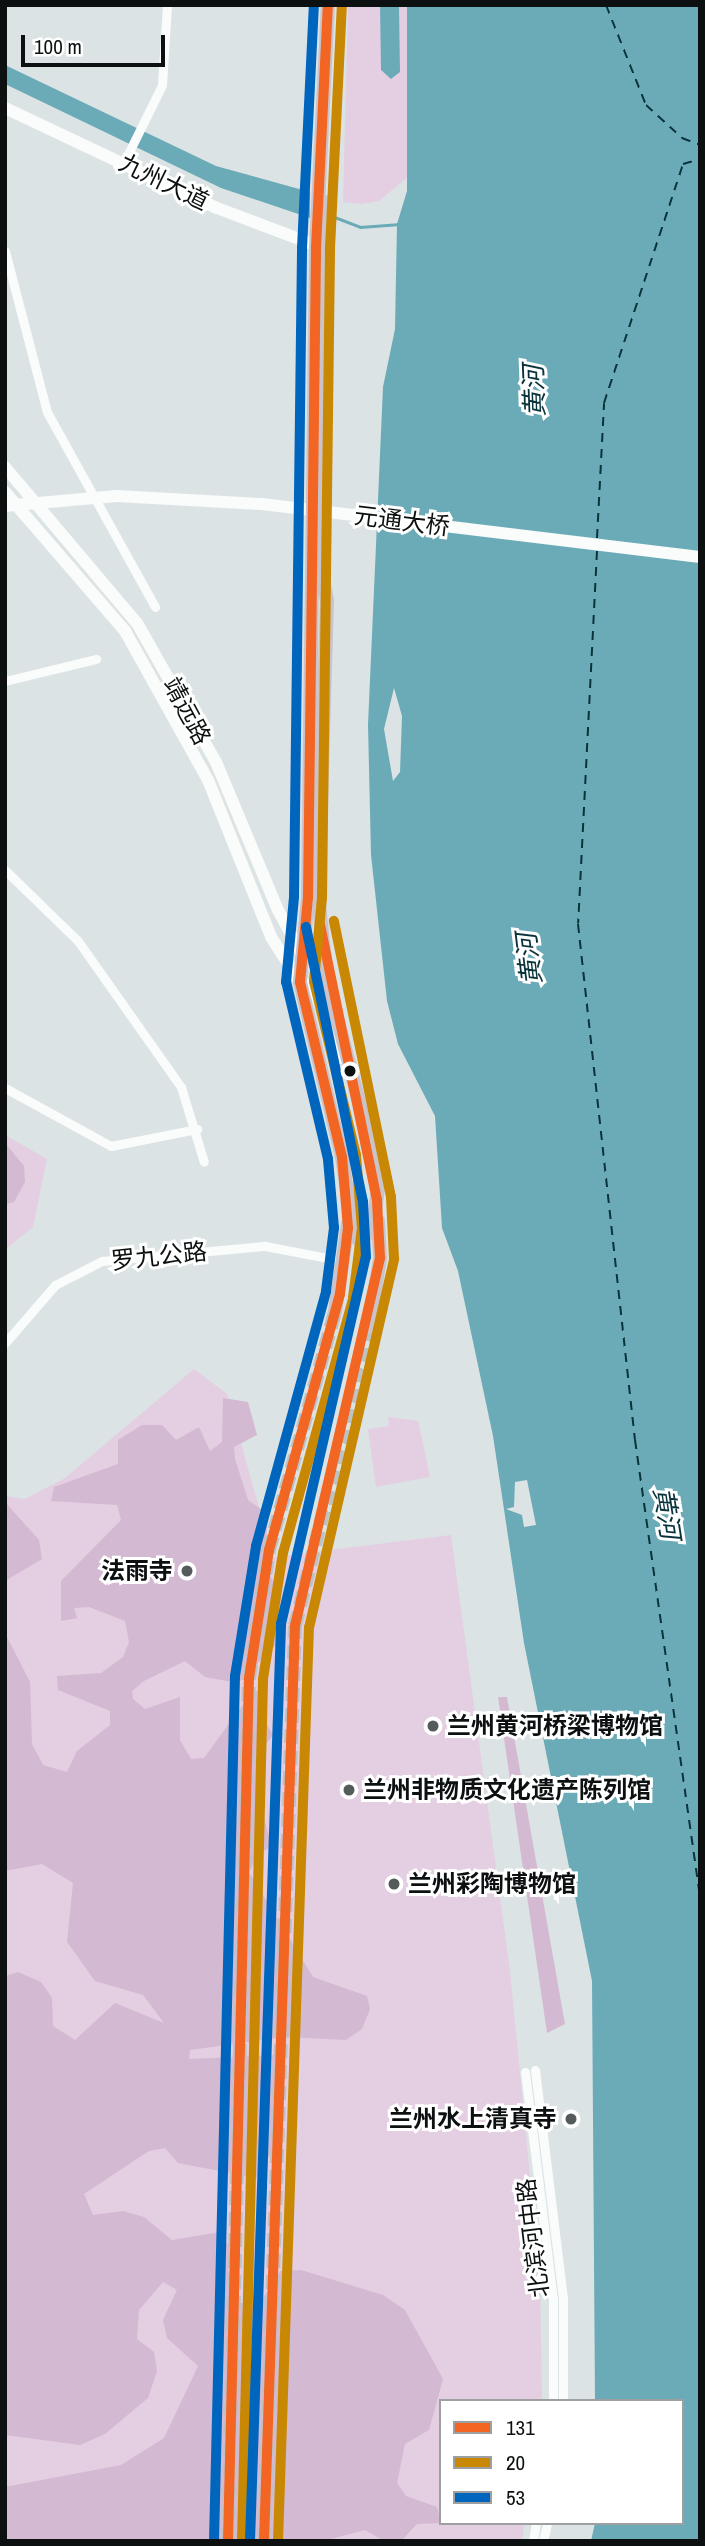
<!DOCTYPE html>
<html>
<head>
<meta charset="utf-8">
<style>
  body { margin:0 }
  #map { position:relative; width:705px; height:2546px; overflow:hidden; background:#dce3e5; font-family:"Archivo Narrow","Noto Sans SC",sans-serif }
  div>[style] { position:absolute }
  .green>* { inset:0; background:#e4cee2 }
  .forest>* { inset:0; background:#d4b9d2 }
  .water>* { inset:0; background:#6babb8 }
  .pier>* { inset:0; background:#dce3e5 }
  .stream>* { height:2.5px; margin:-1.25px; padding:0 1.25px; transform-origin:1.25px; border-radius:1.25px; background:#6babb8 }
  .ferry>* { height:2px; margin-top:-1px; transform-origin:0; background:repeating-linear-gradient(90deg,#08333b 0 9px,transparent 0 16px) }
  .primary-tunnel>* { height:14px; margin-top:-7px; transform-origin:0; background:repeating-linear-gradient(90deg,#bdc3c5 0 14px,transparent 0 21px) }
  .street>* { height:9px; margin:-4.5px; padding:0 4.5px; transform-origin:4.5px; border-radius:4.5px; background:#fafbfb }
  .secondary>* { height:12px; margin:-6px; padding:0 6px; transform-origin:6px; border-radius:6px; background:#fafbfb }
  .primary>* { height:14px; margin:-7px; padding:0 7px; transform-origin:7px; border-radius:7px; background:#cac4ca }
  .bus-1>* { height:10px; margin:-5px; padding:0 5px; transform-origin:5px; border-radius:5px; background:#f26522 }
  .bus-2>* { height:10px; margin:-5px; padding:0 5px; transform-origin:5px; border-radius:5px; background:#c88803 }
  .bus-3>* { height:10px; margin:-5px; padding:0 5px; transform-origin:5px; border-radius:5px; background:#0065bd }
  .dots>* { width:19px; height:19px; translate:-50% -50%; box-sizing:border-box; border:4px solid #fff; border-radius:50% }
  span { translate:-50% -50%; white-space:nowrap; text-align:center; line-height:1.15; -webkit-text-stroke:6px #fff; paint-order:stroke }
  .street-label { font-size:24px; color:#0c1011 }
  .poi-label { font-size:24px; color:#0c1011; font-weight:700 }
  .right { translate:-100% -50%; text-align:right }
  .left { translate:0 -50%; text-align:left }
  .water-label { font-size:26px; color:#08333b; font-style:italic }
  .frame { position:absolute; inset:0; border:7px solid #0c1011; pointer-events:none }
  .legend { position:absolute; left:439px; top:2399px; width:245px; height:126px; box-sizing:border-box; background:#fff; border:2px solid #9e9fa0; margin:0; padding:9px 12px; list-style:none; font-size:21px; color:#0c1011 }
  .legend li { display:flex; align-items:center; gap:14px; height:35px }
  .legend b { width:35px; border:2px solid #9e9fa0 }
  .scale { position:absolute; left:21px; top:35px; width:144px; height:32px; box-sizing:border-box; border:4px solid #0c1011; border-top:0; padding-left:9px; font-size:21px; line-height:24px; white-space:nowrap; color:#0c1011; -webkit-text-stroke:5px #fff; paint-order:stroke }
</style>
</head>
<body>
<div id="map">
  <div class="green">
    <div style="clip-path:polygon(348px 5px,407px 5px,408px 177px,379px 201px,362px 204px,343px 202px)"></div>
    <div style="clip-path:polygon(5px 1135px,47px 1159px,33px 1227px,5px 1250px)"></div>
    <div style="clip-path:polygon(194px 1369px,227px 1394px,273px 1557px,451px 1535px,510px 1971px,540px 2280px,542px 2395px,541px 2401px,441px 2401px,441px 2523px,524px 2523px,522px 2541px,5px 2541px,5px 1496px,25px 1499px,65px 1478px)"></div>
    <div style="clip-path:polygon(388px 1417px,418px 1421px,430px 1477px,376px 1487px,368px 1429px,389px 1426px)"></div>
  </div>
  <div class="forest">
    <div style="clip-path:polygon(5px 1143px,24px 1166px,25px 1182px,14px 1202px,5px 1204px)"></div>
    <div style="clip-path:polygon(223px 1398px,248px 1402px,257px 1435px,234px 1447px,235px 1459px,248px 1500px,268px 1514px,264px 1566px,275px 1584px,277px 1644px,238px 1683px,205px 1677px,185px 1661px,144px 1681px,132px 1691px,133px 1699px,145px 1709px,180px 1697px,180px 1740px,191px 1759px,204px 1758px,253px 1691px,259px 1691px,260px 1713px,273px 1735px,261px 1750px,259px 1802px,272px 1846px,257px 1855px,249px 1872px,313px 1977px,367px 1996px,370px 2009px,362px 2029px,346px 2040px,286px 2037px,190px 2050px,189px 2059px,275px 2055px,282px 2135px,256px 2178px,178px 2163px,165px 2148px,149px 2151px,84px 2194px,93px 2215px,123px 2211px,144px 2217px,172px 2240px,220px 2232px,232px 2251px,228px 2269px,240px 2303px,260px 2303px,280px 2271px,301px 2270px,383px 2295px,405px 2310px,443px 2379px,429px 2430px,405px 2444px,397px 2483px,406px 2496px,437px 2507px,441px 2523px,417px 2524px,401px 2541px,384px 2541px,365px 2530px,323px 2541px,5px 2541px,5px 2487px,121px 2465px,164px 2438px,198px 2366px,167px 2338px,163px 2320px,177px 2290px,163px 2282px,139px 2310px,137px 2339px,154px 2352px,157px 2371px,148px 2398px,105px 2434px,80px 2445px,5px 2435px,5px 1976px,18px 1972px,41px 1982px,52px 1998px,53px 2026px,75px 2040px,115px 2003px,164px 2023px,143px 1995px,95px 1981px,67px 1942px,73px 1883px,42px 1864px,5px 1871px,5px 1633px,30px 1682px,32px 1744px,43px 1765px,67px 1772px,77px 1751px,110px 1725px,110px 1711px,58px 1690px,57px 1676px,101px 1673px,123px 1657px,129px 1642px,125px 1621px,89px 1607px,74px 1608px,77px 1618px,61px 1621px,61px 1581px,121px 1520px,117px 1505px,51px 1501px,54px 1487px,118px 1464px,118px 1440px,142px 1425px,162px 1425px,176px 1440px,199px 1427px,210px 1451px,222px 1442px)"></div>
    <div style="clip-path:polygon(5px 1502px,39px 1540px,42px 1559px,5px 1581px)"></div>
    <div style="clip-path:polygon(498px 1697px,507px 1697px,565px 2024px,547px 2033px)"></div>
  </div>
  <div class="water">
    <div style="clip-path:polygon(380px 5px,399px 5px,400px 72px,391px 79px,381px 70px)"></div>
    <div style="clip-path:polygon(evenodd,407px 5px,700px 5px,700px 2541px,591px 2541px,595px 2523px,682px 2523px,682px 2401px,595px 2401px,592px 1981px,524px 1643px,493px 1436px,458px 1271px,442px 1228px,435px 1116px,398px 1044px,387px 1001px,371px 855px,368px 725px,383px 387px,395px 329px,397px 224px,407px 191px,407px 5px,394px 688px,402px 716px,400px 772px,393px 781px,384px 729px,394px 688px)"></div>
    <div style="clip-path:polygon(5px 65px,216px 166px,310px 192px,310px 218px,221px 188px,5px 84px)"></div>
  </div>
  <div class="pier">
    <div style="clip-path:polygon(527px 1480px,536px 1525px,524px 1527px,522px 1515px,506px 1509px,514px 1507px,515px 1482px)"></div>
  </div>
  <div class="stream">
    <div style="left:332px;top:216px;width:30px;rotate:21deg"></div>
    <div style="left:360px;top:227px;width:40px;rotate:-4.3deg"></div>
  </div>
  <div class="ferry">
    <div style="left:606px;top:5px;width:108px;rotate:68.2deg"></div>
    <div style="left:646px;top:105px;width:49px;rotate:42.5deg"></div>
    <div style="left:682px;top:138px;width:19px;rotate:21deg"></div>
    <div style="left:597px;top:538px;width:135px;rotate:-87deg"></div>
    <div style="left:604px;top:403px;width:252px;rotate:-71.7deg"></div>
    <div style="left:683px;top:164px;width:18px;rotate:-16deg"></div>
    <div style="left:597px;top:551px;width:373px;rotate:92.9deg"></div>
    <div style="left:578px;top:924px;width:519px;rotate:83.7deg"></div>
    <div style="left:635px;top:1440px;width:461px;rotate:81.9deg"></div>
  </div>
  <div class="primary-tunnel">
    <div style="left:228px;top:2541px;width:863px;rotate:-88.61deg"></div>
    <div style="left:249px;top:1678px;width:130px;rotate:-81.1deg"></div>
    <div style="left:269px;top:1550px;width:247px;rotate:-74.5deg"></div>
    <div style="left:264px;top:2541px;width:916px;rotate:-88.06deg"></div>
    <div style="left:295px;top:1626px;width:308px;rotate:-76.1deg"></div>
  </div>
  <div class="street">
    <div style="left:124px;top:162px;width:86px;rotate:-63.7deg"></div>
    <div style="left:162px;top:85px;width:80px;rotate:-86.4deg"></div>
    <div style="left:5px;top:251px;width:166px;rotate:75.4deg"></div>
    <div style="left:47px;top:412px;width:223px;rotate:61deg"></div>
    <div style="left:5px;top:681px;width:94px;rotate:-13.6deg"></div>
    <div style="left:5px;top:870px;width:102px;rotate:44.2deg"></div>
    <div style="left:78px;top:941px;width:179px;rotate:54.8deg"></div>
    <div style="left:181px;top:1087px;width:78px;rotate:73deg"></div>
    <div style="left:5px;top:1088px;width:121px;rotate:28.7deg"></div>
    <div style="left:111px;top:1146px;width:88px;rotate:-11.2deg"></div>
    <div style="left:5px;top:1343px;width:77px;rotate:-49.2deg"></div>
    <div style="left:55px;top:1285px;width:53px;rotate:-27.1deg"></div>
    <div style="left:102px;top:1261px;width:164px;rotate:-5.3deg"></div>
    <div style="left:265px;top:1246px;width:79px;rotate:10.9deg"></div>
    <div style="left:535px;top:2070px;width:231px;rotate:83deg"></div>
    <div style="left:563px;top:2299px;width:102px;rotate:90deg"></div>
    <div style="left:525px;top:2072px;width:229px;rotate:83deg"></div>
    <div style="left:553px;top:2299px;width:102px;rotate:90deg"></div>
    <div style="left:533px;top:2541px;width:18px;rotate:-81deg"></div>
    <div style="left:543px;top:2541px;width:18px;rotate:-77deg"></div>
  </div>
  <div class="secondary">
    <div style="left:5px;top:108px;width:234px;rotate:25.3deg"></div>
    <div style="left:217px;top:208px;width:113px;rotate:20.7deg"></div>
    <div style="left:5px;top:467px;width:204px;rotate:49.8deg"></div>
    <div style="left:137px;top:623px;width:160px;rotate:60.4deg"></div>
    <div style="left:216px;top:762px;width:160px;rotate:67.3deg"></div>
    <div style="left:278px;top:910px;width:51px;rotate:61.9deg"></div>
    <div style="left:302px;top:955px;width:35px;rotate:44deg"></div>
    <div style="left:5px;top:492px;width:184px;rotate:49.2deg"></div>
    <div style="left:125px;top:631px;width:171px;rotate:60.9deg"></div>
    <div style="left:208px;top:780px;width:169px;rotate:68.1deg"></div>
    <div style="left:271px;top:937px;width:54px;rotate:57.2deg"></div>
    <div style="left:300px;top:982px;width:33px;rotate:23deg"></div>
    <div style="left:5px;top:506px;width:112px;rotate:-5.1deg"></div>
    <div style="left:117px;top:496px;width:145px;rotate:3.2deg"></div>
    <div style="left:262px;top:504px;width:441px;rotate:6.9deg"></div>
    <div style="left:312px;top:984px;width:80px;rotate:67.9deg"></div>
  </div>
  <div class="primary">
    <div style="left:321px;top:567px;width:34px;rotate:80deg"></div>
    <div style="left:327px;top:600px;width:296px;rotate:91.7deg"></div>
    <div style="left:318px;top:896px;width:83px;rotate:83.8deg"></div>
    <div style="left:327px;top:979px;width:207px;rotate:75.4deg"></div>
    <div style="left:379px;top:1179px;width:43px;rotate:96.6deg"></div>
    <div style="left:374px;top:1222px;width:25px;rotate:122deg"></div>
    <div style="left:361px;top:1243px;width:13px;rotate:-129deg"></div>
    <div style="left:353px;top:1233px;width:77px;rotate:-98.2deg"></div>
    <div style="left:342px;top:1157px;width:180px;rotate:-103.5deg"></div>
    <div style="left:300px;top:982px;width:84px;rotate:-84.6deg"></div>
    <div style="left:308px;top:898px;width:650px;rotate:-89.29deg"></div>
    <div style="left:316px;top:248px;width:243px;rotate:-87.2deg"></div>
    <div style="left:321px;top:574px;width:372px;rotate:-88.9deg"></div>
    <div style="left:335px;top:1312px;width:89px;rotate:-81.6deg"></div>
    <div style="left:369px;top:1327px;width:70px;rotate:-80.9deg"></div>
    <div style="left:380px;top:1258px;width:37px;rotate:-93deg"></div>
  </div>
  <div class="bus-1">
    <div style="left:228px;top:2541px;width:863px;rotate:-88.61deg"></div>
    <div style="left:249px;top:1678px;width:130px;rotate:-81.1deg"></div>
    <div style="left:269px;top:1550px;width:266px;rotate:-74.5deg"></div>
    <div style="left:340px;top:1294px;width:66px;rotate:-83.1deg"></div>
    <div style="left:348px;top:1228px;width:71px;rotate:-94.8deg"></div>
    <div style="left:342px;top:1157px;width:180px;rotate:-103.5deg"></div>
    <div style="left:300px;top:982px;width:84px;rotate:-84.6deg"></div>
    <div style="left:308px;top:898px;width:650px;rotate:-89.29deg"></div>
    <div style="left:316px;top:248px;width:243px;rotate:-87.2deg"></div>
    <div style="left:264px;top:2541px;width:916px;rotate:-88.06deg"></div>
    <div style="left:295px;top:1626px;width:378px;rotate:-77deg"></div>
    <div style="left:380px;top:1258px;width:58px;rotate:-93deg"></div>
    <div style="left:377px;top:1200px;width:282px;rotate:-101.7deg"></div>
  </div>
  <div class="bus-2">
    <div style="left:242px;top:2541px;width:862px;rotate:-88.6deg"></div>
    <div style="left:263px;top:1679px;width:128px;rotate:-81deg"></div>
    <div style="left:283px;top:1553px;width:264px;rotate:-74.6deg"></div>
    <div style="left:353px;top:1298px;width:71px;rotate:-82.7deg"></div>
    <div style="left:362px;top:1228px;width:73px;rotate:-94.7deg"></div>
    <div style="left:356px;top:1155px;width:179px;rotate:-103.6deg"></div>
    <div style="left:314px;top:981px;width:83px;rotate:-84.5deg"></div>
    <div style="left:322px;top:898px;width:650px;rotate:-89.29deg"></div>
    <div style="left:330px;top:248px;width:242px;rotate:-87.2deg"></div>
    <div style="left:278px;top:2541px;width:914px;rotate:-88.06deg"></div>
    <div style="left:309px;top:1628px;width:379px;rotate:-77deg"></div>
    <div style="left:394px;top:1259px;width:62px;rotate:-92.8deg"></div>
    <div style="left:391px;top:1197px;width:282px;rotate:-101.7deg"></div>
  </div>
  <div class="bus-3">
    <div style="left:214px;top:2541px;width:865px;rotate:-88.61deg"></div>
    <div style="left:235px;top:1676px;width:132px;rotate:-80.8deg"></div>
    <div style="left:256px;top:1546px;width:264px;rotate:-74.6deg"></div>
    <div style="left:326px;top:1291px;width:64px;rotate:-82.8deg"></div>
    <div style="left:334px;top:1228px;width:69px;rotate:-95deg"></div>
    <div style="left:328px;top:1159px;width:182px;rotate:-103.3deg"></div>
    <div style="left:286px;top:982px;width:85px;rotate:-84.6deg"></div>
    <div style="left:294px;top:897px;width:649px;rotate:-89.29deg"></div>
    <div style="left:302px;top:248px;width:243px;rotate:-87.2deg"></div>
    <div style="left:250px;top:2541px;width:918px;rotate:-88.06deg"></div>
    <div style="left:281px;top:1624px;width:377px;rotate:-77deg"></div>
    <div style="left:366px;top:1257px;width:55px;rotate:-93.1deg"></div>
    <div style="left:363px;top:1202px;width:281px;rotate:-101.7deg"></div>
  </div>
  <div class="dots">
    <div style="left:350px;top:1071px;background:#0c1011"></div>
    <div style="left:187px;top:1571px;background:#555a5b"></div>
    <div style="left:433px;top:1726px;background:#555a5b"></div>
    <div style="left:349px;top:1790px;background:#555a5b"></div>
    <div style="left:394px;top:1884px;background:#555a5b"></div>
    <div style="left:571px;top:2119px;background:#555a5b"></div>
  </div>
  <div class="street-label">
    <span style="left:164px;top:182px;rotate:26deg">九州大道</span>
    <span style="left:402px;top:521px;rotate:7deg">元通大桥</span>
    <span style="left:187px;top:711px;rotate:62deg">靖远路</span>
    <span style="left:159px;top:1256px;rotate:-6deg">罗九公路</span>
    <span style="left:533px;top:2238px;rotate:-97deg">北滨河中路</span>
  </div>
  <div class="poi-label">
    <span class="right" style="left:173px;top:1571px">法雨寺</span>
    <span class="left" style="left:447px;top:1726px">兰州黄河桥梁博物馆</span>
    <span class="left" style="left:363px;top:1790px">兰州非物质文化遗产陈列馆</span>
    <span class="left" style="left:408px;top:1884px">兰州彩陶博物馆</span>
    <span class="right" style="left:557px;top:2119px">兰州水上清真寺</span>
  </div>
  <div class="water-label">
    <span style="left:534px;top:391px;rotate:-92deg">黄河</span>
    <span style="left:529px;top:959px;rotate:-97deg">黄河</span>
    <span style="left:667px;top:1513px;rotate:81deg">黄河</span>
  </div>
  <div class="frame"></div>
  <ul class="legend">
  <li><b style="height:9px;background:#f26522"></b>131</li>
  <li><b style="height:9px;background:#c88803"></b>20</li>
  <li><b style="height:9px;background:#0065bd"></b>53</li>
  </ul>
  <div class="scale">100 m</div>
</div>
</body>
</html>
